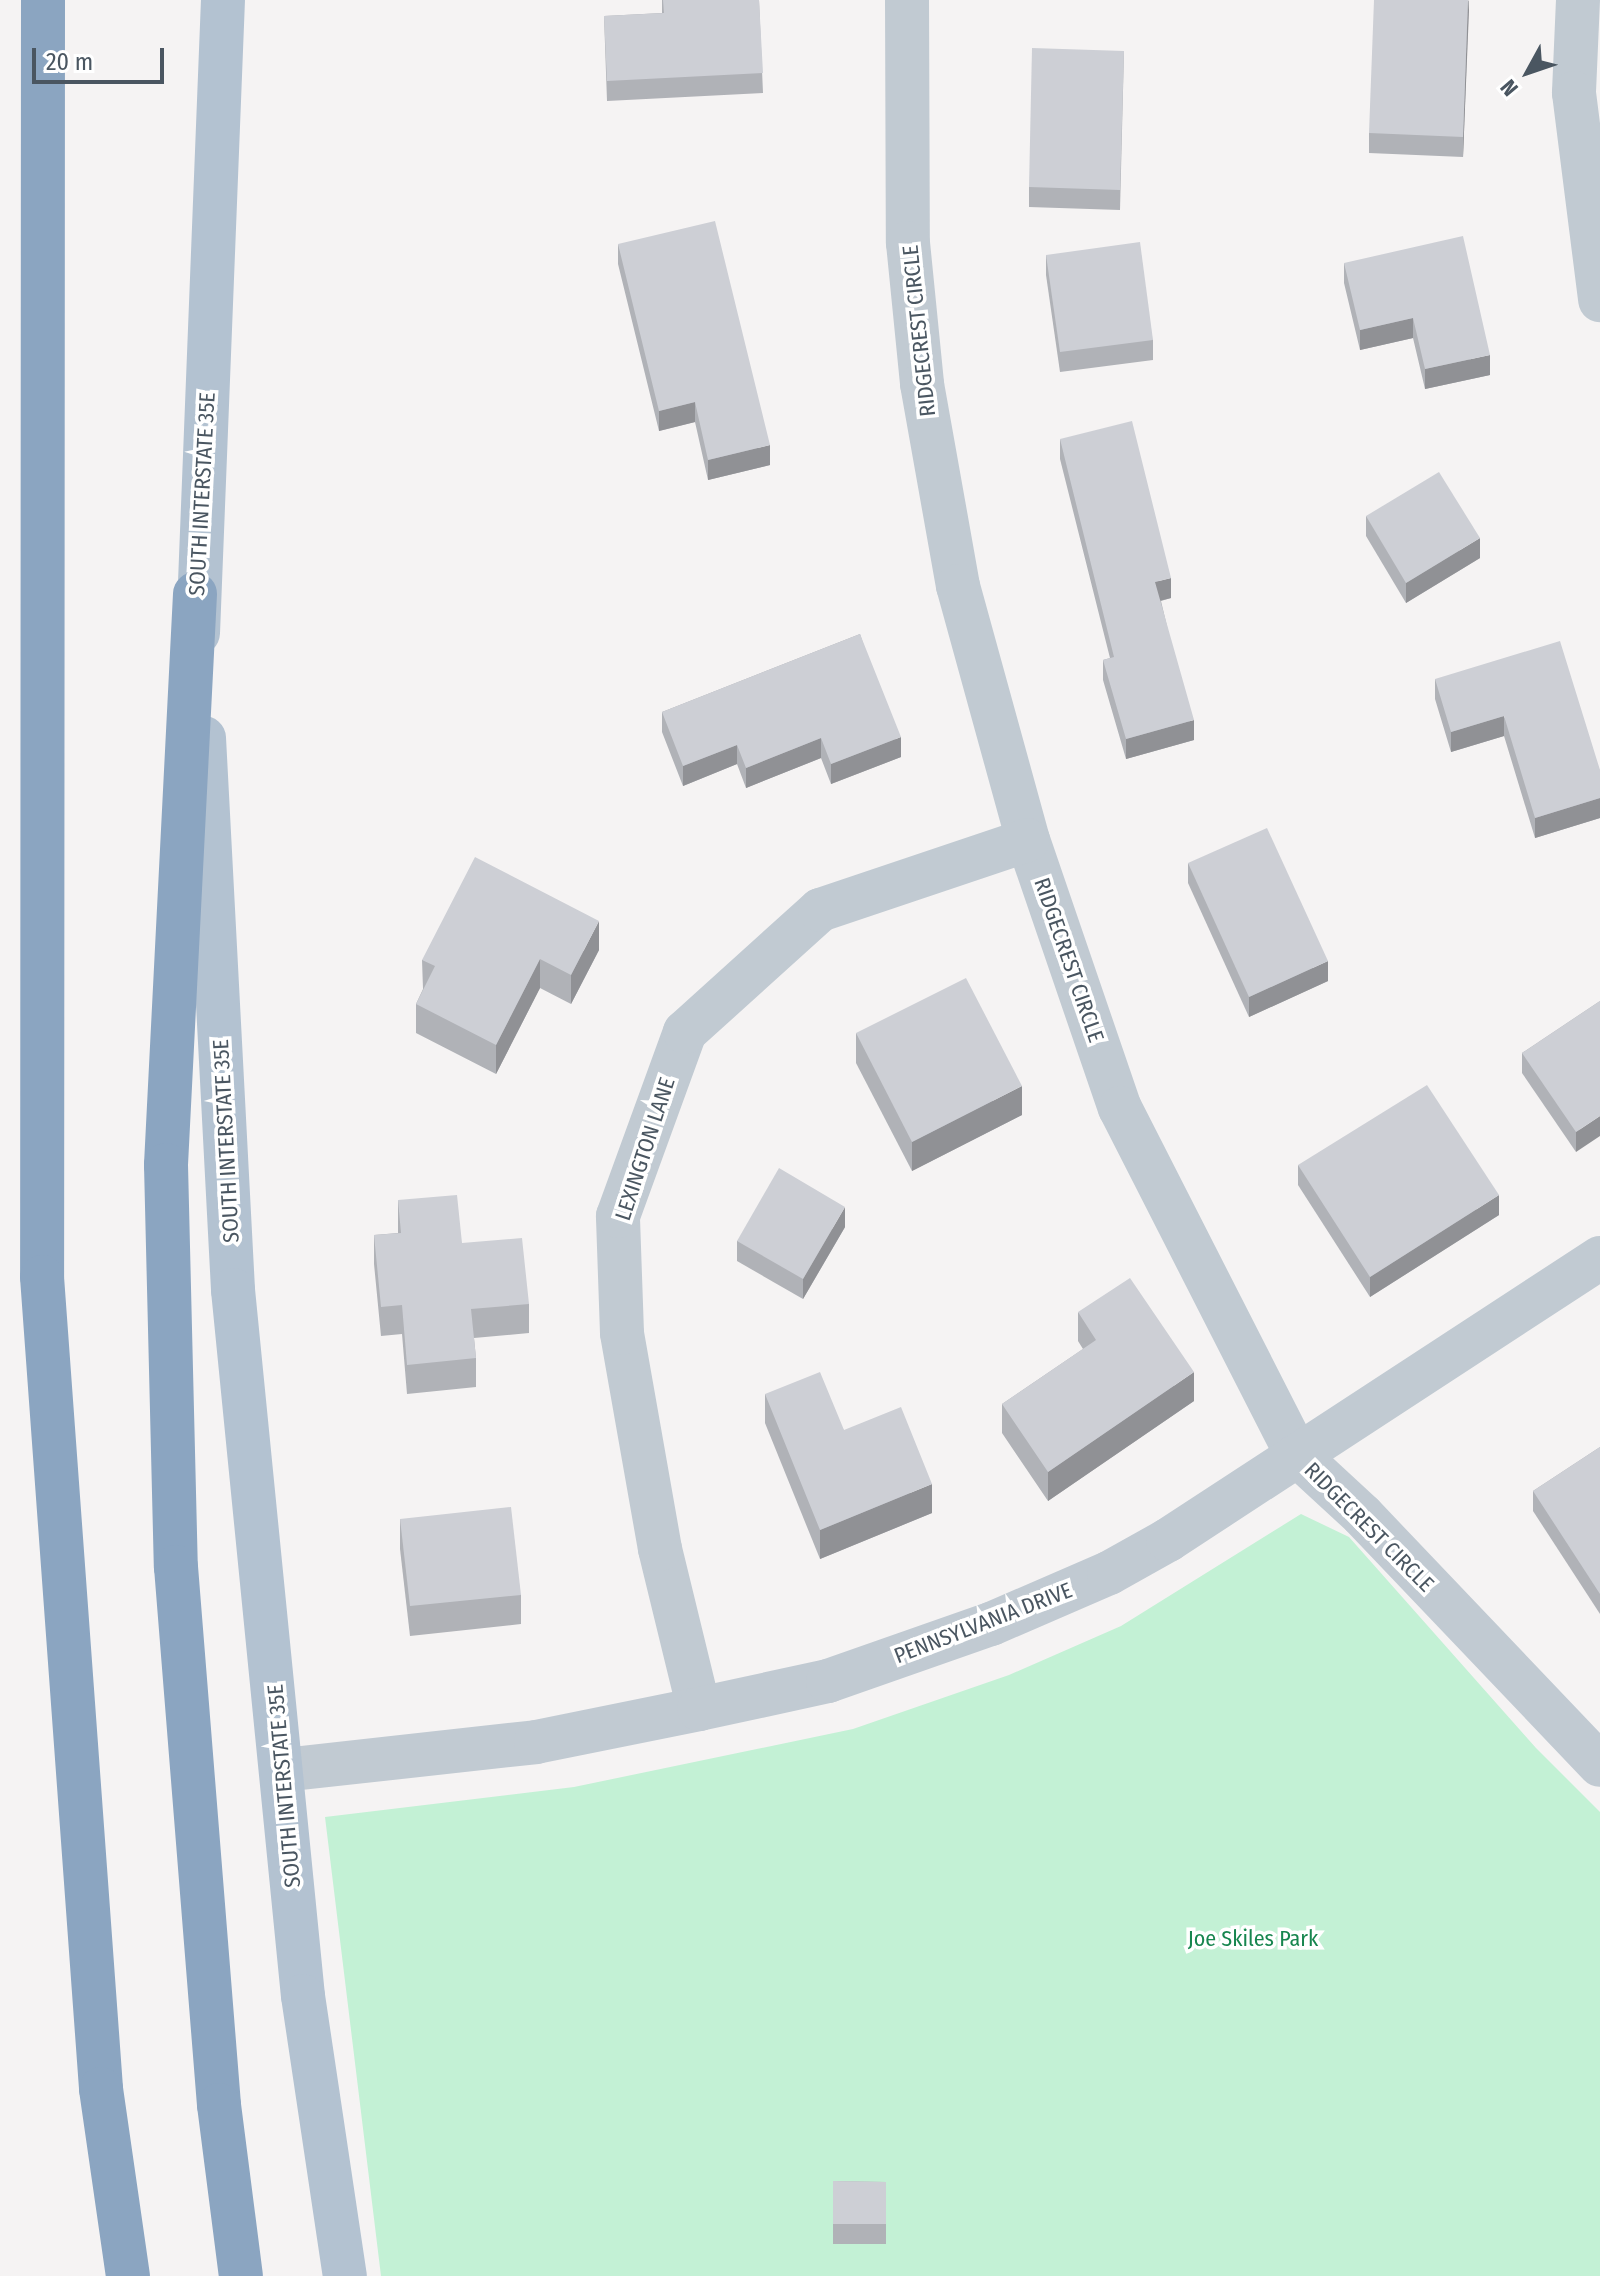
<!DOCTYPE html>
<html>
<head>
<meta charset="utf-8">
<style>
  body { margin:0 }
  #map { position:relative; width:1600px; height:2276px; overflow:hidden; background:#f5f3f3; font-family:"Fira Sans Condensed",sans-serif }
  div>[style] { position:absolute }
  .green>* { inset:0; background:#c3f1d5 }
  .minor>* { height:44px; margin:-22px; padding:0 22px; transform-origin:22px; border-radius:22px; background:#c1cad2 }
  .major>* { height:44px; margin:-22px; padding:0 22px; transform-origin:22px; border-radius:22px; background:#b3c2d1 }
  .highway>* { height:44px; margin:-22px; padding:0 22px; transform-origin:22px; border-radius:22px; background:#8ba5c1 }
  .wall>* { inset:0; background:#b0b2b7 }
  .shaded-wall>* { inset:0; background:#909195 }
  .building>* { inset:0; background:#cdcfd5 }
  span { translate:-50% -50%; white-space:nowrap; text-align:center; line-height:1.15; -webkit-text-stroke:7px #fff; paint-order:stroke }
  .street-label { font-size:22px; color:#4a5661 }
  .park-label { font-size:22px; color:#17864f }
  .north { position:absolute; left:1488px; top:32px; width:80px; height:80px; -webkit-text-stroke:6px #fff; paint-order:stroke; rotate:230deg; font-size:22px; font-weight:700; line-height:32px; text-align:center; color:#4a5661 }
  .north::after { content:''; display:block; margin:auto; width:28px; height:36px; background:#4a5661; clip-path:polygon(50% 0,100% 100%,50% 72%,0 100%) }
  .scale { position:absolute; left:32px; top:48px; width:132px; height:36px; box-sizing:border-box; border:4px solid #4a5661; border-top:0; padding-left:10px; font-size:24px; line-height:28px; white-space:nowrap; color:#4a5661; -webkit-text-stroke:6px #fff; paint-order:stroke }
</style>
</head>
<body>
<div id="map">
  <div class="green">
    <div style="clip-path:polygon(1301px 1514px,1349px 1537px,1536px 1748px,1600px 1812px,1600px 2276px,381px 2276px,325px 1817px,574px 1787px,853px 1729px,1009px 1675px,1121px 1626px)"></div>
  </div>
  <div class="minor">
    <div style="left:907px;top:0;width:243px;rotate:89.8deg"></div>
    <div style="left:908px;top:243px;width:142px;rotate:84.3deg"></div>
    <div style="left:922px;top:384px;width:205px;rotate:79.9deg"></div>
    <div style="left:958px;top:586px;width:263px;rotate:74.6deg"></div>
    <div style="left:1028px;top:840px;width:283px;rotate:71.1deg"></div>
    <div style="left:1120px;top:1108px;width:390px;rotate:63deg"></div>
    <div style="left:1297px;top:1455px;width:88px;rotate:42.7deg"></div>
    <div style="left:1362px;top:1515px;width:345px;rotate:46.4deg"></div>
    <div style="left:1578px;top:0;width:93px;rotate:92.5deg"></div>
    <div style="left:1574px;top:93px;width:209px;rotate:82.8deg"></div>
    <div style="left:699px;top:1709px;width:165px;rotate:-103.7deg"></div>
    <div style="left:660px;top:1549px;width:219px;rotate:-100deg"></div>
    <div style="left:622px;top:1333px;width:117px;rotate:-92deg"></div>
    <div style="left:618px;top:1216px;width:196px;rotate:-70deg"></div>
    <div style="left:685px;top:1032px;width:182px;rotate:-42.1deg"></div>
    <div style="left:820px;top:910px;width:219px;rotate:-18.6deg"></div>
    <div style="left:283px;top:1770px;width:255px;rotate:-6.3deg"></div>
    <div style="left:536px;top:1742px;width:166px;rotate:-11.4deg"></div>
    <div style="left:699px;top:1709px;width:132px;rotate:-12.2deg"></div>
    <div style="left:828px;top:1681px;width:173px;rotate:-19.3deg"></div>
    <div style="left:991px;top:1624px;width:129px;rotate:-23.4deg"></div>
    <div style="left:1109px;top:1573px;width:68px;rotate:-29.2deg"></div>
    <div style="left:1168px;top:1540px;width:516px;rotate:-33.14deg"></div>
  </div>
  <div class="major">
    <div style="left:198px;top:633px;width:633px;rotate:-87.74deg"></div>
    <div style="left:204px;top:738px;width:553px;rotate:86.99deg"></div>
    <div style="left:233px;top:1290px;width:709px;rotate:84.34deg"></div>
    <div style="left:303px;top:1996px;width:283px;rotate:81.5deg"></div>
  </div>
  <div class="highway">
    <div style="left:43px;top:0;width:1277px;rotate:90.04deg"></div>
    <div style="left:42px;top:1277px;width:814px;rotate:85.84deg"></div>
    <div style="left:101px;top:2089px;width:189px;rotate:81.8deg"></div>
    <div style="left:195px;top:594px;width:572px;rotate:92.91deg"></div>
    <div style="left:166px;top:1165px;width:402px;rotate:88.6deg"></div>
    <div style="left:176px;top:1567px;width:540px;rotate:85.43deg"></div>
    <div style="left:219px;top:2105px;width:172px;rotate:82.7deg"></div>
  </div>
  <div class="wall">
    <div style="clip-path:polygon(662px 0,759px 0,763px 93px,607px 101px,604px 16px,662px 13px)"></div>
    <div style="clip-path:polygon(1469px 0,1463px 157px,1369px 153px,1369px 133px)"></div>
    <div style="clip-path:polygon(1124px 51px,1120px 210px,1029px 207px,1029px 187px)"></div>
    <div style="clip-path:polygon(618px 244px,770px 465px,708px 480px,695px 422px,659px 431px,618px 264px)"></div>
    <div style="clip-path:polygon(1046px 255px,1153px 340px,1153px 360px,1060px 372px,1046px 275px)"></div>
    <div style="clip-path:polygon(1344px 263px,1490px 375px,1425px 389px,1413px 338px,1360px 350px,1344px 283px)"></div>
    <div style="clip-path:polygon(1060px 439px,1171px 598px,1161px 601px,1194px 740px,1126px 759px,1103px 680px,1103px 660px,1110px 658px,1060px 459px)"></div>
    <div style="clip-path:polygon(1366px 516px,1480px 558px,1406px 603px,1366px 536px)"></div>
    <div style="clip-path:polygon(860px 634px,901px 757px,831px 784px,821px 758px,746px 788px,737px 764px,683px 786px,662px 732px,662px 712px)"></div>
    <div style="clip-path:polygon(1435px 679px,1600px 770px,1600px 818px,1535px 838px,1504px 736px,1451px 752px,1435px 699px)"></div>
    <div style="clip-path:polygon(1188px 863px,1328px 981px,1249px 1017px,1188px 883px)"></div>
    <div style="clip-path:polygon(599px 950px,571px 1004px,540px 988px,496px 1074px,416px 1033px,416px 1004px,423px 989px,422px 960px)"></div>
    <div style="clip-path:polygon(1600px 1001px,1576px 1152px,1522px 1073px,1522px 1053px)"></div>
    <div style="clip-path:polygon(856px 1033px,1022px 1115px,912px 1171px,856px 1063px)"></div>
    <div style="clip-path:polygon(1298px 1165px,1499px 1215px,1370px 1297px,1298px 1185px)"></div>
    <div style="clip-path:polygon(398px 1200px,462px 1243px,529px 1304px,529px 1333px,474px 1338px,476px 1358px,476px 1387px,407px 1394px,402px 1334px,381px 1336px,374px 1264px,374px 1235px,398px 1233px)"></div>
    <div style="clip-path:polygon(845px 1227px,803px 1299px,737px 1261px,737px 1241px)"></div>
    <div style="clip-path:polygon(1078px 1312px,1194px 1401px,1048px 1501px,1002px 1433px,1002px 1404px,1083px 1349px,1078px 1341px)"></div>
    <div style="clip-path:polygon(765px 1394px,844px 1430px,932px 1513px,820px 1559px,765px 1423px)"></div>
    <div style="clip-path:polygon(1600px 1447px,1600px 1614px,1533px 1511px,1533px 1491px)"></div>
    <div style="clip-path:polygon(400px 1519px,521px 1595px,521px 1624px,410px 1636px,400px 1549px)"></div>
    <div style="clip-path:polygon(833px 2181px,886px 2182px,886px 2244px,833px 2244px)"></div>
  </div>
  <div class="shaded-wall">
    <div style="clip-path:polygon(1468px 0,1469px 10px,1463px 157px,1463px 137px)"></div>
    <div style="clip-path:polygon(1413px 318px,1413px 338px,1360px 350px,1360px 330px)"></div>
    <div style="clip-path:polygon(1490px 355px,1490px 375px,1425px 389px,1425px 369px)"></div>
    <div style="clip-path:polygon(695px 402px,695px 422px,659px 431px,659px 411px)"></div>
    <div style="clip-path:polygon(770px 445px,770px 465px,708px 480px,708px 460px)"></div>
    <div style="clip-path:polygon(1480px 538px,1480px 558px,1406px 603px,1406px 583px)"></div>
    <div style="clip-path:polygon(1171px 578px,1171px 598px,1155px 602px,1155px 582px)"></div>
    <div style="clip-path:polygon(1504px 716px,1504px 736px,1451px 752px,1451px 732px)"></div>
    <div style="clip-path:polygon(1194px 720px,1194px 740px,1126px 759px,1126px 739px)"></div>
    <div style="clip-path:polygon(901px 737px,901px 757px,831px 784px,831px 764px)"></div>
    <div style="clip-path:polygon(821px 738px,821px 758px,746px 788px,746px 768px)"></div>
    <div style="clip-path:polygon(737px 745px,737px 764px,683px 786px,683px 766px)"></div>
    <div style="clip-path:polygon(1600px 798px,1600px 818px,1535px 838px,1535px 818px)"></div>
    <div style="clip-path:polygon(599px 921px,599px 950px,571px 1004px,571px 975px)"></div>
    <div style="clip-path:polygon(540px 959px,540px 988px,496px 1074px,496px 1045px)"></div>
    <div style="clip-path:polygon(1328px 961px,1328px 981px,1249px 1017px,1249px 997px)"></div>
    <div style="clip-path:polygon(1022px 1086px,1022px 1115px,912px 1171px,912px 1142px)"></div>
    <div style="clip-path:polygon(1600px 1116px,1600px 1136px,1576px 1152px,1576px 1132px)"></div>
    <div style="clip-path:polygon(1499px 1195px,1499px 1215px,1370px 1297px,1370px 1277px)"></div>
    <div style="clip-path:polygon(845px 1207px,845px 1227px,803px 1299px,803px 1279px)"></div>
    <div style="clip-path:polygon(1194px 1372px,1194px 1401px,1048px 1501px,1048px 1472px)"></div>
    <div style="clip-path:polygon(932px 1484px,932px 1513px,820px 1559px,820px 1530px)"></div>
  </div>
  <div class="building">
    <div style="clip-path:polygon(663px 0,759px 0,763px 73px,607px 81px,604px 16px,664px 13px)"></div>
    <div style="clip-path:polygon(1374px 0,1468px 0,1463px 137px,1369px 133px)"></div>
    <div style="clip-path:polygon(1032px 48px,1124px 51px,1120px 190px,1029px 187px)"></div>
    <div style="clip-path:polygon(715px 221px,770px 445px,708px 460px,695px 402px,659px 411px,618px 244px)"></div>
    <div style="clip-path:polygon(1463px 236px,1490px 355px,1425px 369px,1413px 318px,1360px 330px,1344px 263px)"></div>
    <div style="clip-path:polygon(1140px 242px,1153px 340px,1060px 352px,1046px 255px)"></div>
    <div style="clip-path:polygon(1132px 421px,1171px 578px,1155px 582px,1194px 720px,1126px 739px,1103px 660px,1114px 657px,1060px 439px)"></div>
    <div style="clip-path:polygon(1439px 472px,1480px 538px,1406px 583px,1366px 516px)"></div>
    <div style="clip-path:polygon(860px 634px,901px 737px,831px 764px,821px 738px,746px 768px,737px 745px,683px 766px,662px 712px)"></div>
    <div style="clip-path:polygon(1560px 641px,1600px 770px,1600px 798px,1535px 818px,1504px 716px,1451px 732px,1435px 679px)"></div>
    <div style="clip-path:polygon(1267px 828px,1328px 961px,1249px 997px,1188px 863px)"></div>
    <div style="clip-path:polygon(475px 857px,599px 921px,571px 975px,540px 959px,496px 1045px,416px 1004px,435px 966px,422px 960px)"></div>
    <div style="clip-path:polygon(966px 978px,1022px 1086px,912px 1142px,856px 1033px)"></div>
    <div style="clip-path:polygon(1600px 1001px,1600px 1116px,1576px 1132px,1522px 1053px)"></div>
    <div style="clip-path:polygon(1427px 1085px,1499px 1195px,1370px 1277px,1298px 1165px)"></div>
    <div style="clip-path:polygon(779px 1168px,845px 1207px,803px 1279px,737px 1241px)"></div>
    <div style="clip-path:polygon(457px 1195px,462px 1243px,522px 1238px,529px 1304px,471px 1309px,476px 1358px,407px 1365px,402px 1305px,381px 1307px,374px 1235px,401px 1233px,398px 1200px)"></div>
    <div style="clip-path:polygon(1130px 1278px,1194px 1372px,1048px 1472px,1002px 1404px,1096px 1340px,1078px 1312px)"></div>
    <div style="clip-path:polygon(820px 1372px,844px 1430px,901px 1407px,932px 1484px,820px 1530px,765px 1394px)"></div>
    <div style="clip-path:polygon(1600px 1447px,1600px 1594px,1533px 1491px)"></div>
    <div style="clip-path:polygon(511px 1507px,521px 1595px,410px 1606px,400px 1519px)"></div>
    <div style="clip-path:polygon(833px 2181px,886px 2182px,886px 2224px,833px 2224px)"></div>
  </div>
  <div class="street-label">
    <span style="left:919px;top:331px;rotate:-96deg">RIDGECREST CIRCLE</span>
    <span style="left:202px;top:494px;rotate:-87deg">SOUTH INTERSTATE 35E</span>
    <span style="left:1069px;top:960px;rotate:71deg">RIDGECREST CIRCLE</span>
    <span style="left:226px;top:1141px;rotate:-93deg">SOUTH INTERSTATE 35E</span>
    <span style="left:645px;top:1149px;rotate:-72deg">LEXINGTON LANE</span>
    <span style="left:1369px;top:1527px;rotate:45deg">RIDGECREST CIRCLE</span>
    <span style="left:983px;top:1623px;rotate:-21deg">PENNSYLVANIA DRIVE</span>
    <span style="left:284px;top:1786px;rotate:-95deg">SOUTH INTERSTATE 35E</span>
  </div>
  <div class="park-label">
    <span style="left:1253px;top:1939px">Joe Skiles Park</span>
  </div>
  <div class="north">N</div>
  <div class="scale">20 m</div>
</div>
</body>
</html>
